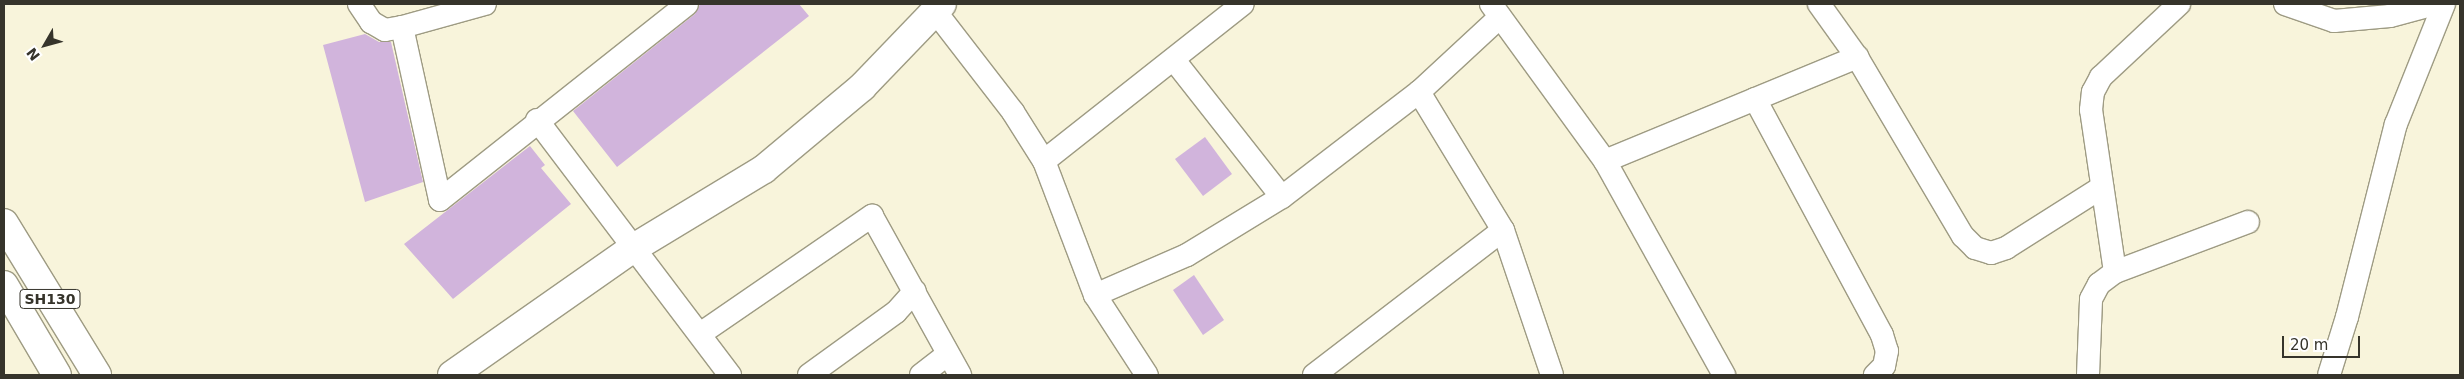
<!DOCTYPE html>
<html>
<head>
<meta charset="utf-8">
<style>
  body { margin:0 }
  #map { position:relative; width:2464px; height:379px; overflow:hidden; background:#f8f4db; font-family:"DejaVu Sans",sans-serif }
  div>[style] { position:absolute }
  .building>* { inset:0; background:#d1b4dc }
  .roads { filter:drop-shadow(1px 0 #9e9b83) drop-shadow(-1px 0 #9e9b83) drop-shadow(0 1px #9e9b83) drop-shadow(0 -1px #9e9b83) }
  .minor>* { height:22px; margin:-11px; padding:0 11px; transform-origin:11px; border-radius:11px; background:#fff }
  .tertiary>* { height:28px; margin:-14px; padding:0 14px; transform-origin:14px; border-radius:14px; background:#fff }
  .primary>* { height:28px; margin:-14px; padding:0 14px; transform-origin:14px; border-radius:14px; background:#fff }
  span { translate:-50% -50%; white-space:nowrap; text-align:center; line-height:1.15; -webkit-text-stroke:4px #fff; paint-order:stroke }
  .shield-label span { padding:1px 4px; background:#fff; border:1px solid; border-radius:4px; -webkit-text-stroke-width:0 }
  .shield-label { font-size:14px; color:#36342b; font-weight:700 }
  .frame { position:absolute; inset:0; border:5px solid #36342b; pointer-events:none }
  .north { position:absolute; left:20px; top:20px; width:50px; height:50px; -webkit-text-stroke:4px #fff; paint-order:stroke; rotate:232deg; font-size:14px; font-weight:700; line-height:20px; text-align:center; color:#36342b }
  .north::after { content:''; display:block; margin:auto; width:18px; height:22px; background:#36342b; clip-path:polygon(50% 0,100% 100%,50% 72%,0 100%) }
  .scale { position:absolute; left:2282px; top:336px; width:78px; height:22px; box-sizing:border-box; border:2px solid #36342b; border-top:0; padding-left:6px; font-size:15px; line-height:18px; white-space:nowrap; color:#36342b; -webkit-text-stroke:4px #fff; paint-order:stroke }
</style>
</head>
<body>
<div id="map">
  <div class="building">
    <div style="clip-path:polygon(700px 4px,799px 4px,809px 16px,617px 167px,573px 111px,695px 14px)"></div>
    <div style="clip-path:polygon(365px 34px,379px 42px,391px 42px,423px 182px,365px 202px,323px 45px)"></div>
    <div style="clip-path:polygon(1205px 137px,1232px 174px,1203px 196px,1175px 159px)"></div>
    <div style="clip-path:polygon(530px 146px,545px 165px,541px 168px,571px 204px,453px 299px,404px 244px)"></div>
    <div style="clip-path:polygon(1194px 275px,1224px 320px,1203px 335px,1173px 290px)"></div>
  </div>
  <div class="roads">
    <div class="minor">
      <div style="left:359px;top:4px;width:22px;rotate:56deg"></div>
      <div style="left:371px;top:22px;width:16px;rotate:30deg"></div>
      <div style="left:385px;top:30px;width:17px;rotate:-10deg"></div>
      <div style="left:485px;top:4px;width:86px;rotate:164.5deg"></div>
      <div style="left:402px;top:27px;width:177px;rotate:77.6deg"></div>
      <div style="left:440px;top:200px;width:315px;rotate:-38.4deg"></div>
      <div style="left:1491px;top:4px;width:194px;rotate:54deg"></div>
      <div style="left:1605px;top:161px;width:245px;rotate:60.9deg"></div>
      <div style="left:1819px;top:4px;width:65px;rotate:54.4deg"></div>
      <div style="left:1857px;top:57px;width:208px;rotate:59.4deg"></div>
      <div style="left:1963px;top:236px;width:17px;rotate:45deg"></div>
      <div style="left:1975px;top:248px;width:17px;rotate:17deg"></div>
      <div style="left:1991px;top:253px;width:16px;rotate:-18deg"></div>
      <div style="left:2006px;top:248px;width:114px;rotate:-32.4deg"></div>
      <div style="left:2285px;top:4px;width:52px;rotate:19.1deg"></div>
      <div style="left:2334px;top:21px;width:56px;rotate:-5.1deg"></div>
      <div style="left:2390px;top:16px;width:47px;rotate:-14.9deg"></div>
      <div style="left:935px;top:11px;width:128px;rotate:52.3deg"></div>
      <div style="left:1013px;top:112px;width:58px;rotate:57.7deg"></div>
      <div style="left:1044px;top:161px;width:143px;rotate:69.2deg"></div>
      <div style="left:1095px;top:295px;width:95px;rotate:57deg"></div>
      <div style="left:1500px;top:17px;width:110px;rotate:137.2deg"></div>
      <div style="left:1419px;top:92px;width:162px;rotate:58.7deg"></div>
      <div style="left:1503px;top:230px;width:153px;rotate:71.3deg"></div>
      <div style="left:1174px;top:60px;width:174px;rotate:51.8deg"></div>
      <div style="left:1755px;top:99px;width:268px;rotate:61.7deg"></div>
      <div style="left:1882px;top:335px;width:17px;rotate:73deg"></div>
      <div style="left:1887px;top:351px;width:15px;rotate:101deg"></div>
      <div style="left:1884px;top:366px;width:13px;rotate:135deg"></div>
      <div style="left:537px;top:120px;width:320px;rotate:52.9deg"></div>
      <div style="left:1044px;top:161px;width:253px;rotate:-38.3deg"></div>
      <div style="left:1605px;top:161px;width:273px;rotate:-22.4deg"></div>
      <div style="left:2115px;top:272px;width:164px;rotate:-98.4deg"></div>
      <div style="left:2091px;top:110px;width:18px;rotate:-84deg"></div>
      <div style="left:2093px;top:92px;width:17px;rotate:-62deg"></div>
      <div style="left:2101px;top:77px;width:107px;rotate:-43.1deg"></div>
      <div style="left:1095px;top:295px;width:100px;rotate:-23.5deg"></div>
      <div style="left:1187px;top:255px;width:111px;rotate:-31.4deg"></div>
      <div style="left:1282px;top:197px;width:173px;rotate:-37.5deg"></div>
      <div style="left:700px;top:334px;width:209px;rotate:-34.5deg"></div>
      <div style="left:872px;top:216px;width:182px;rotate:61deg"></div>
      <div style="left:809px;top:375px;width:107px;rotate:-35.9deg"></div>
      <div style="left:896px;top:312px;width:28px;rotate:-48deg"></div>
      <div style="left:921px;top:375px;width:34px;rotate:-38deg"></div>
      <div style="left:1314px;top:375px;width:238px;rotate:-37.5deg"></div>
      <div style="left:2088px;top:375px;width:76px;rotate:-87.7deg"></div>
      <div style="left:2091px;top:299px;width:17px;rotate:-62deg"></div>
      <div style="left:2099px;top:284px;width:20px;rotate:-37deg"></div>
      <div style="left:2115px;top:272px;width:142px;rotate:-20.6deg"></div>
      <div style="left:2329px;top:375px;width:61px;rotate:-72.8deg"></div>
      <div style="left:2347px;top:317px;width:199px;rotate:-75.8deg"></div>
      <div style="left:2396px;top:124px;width:129px;rotate:-68.2deg"></div>
    </div>
    <div class="tertiary">
      <div style="left:452px;top:375px;width:220px;rotate:-35deg"></div>
      <div style="left:632px;top:249px;width:154px;rotate:-31.2deg"></div>
      <div style="left:764px;top:169px;width:128px;rotate:-39.9deg"></div>
      <div style="left:862px;top:87px;width:115px;rotate:-46.1deg"></div>
    </div>
    <div class="primary">
      <div style="left:4px;top:223px;width:178px;rotate:58.5deg"></div>
      <div style="left:4px;top:285px;width:104px;rotate:59.5deg"></div>
    </div>
  </div>
  <div class="shield-label">
    <span style="left:50px;top:299px">SH130</span>
  </div>
  <div class="frame"></div>
  <div class="north">N</div>
  <div class="scale">20 m</div>
</div>
</body>
</html>
